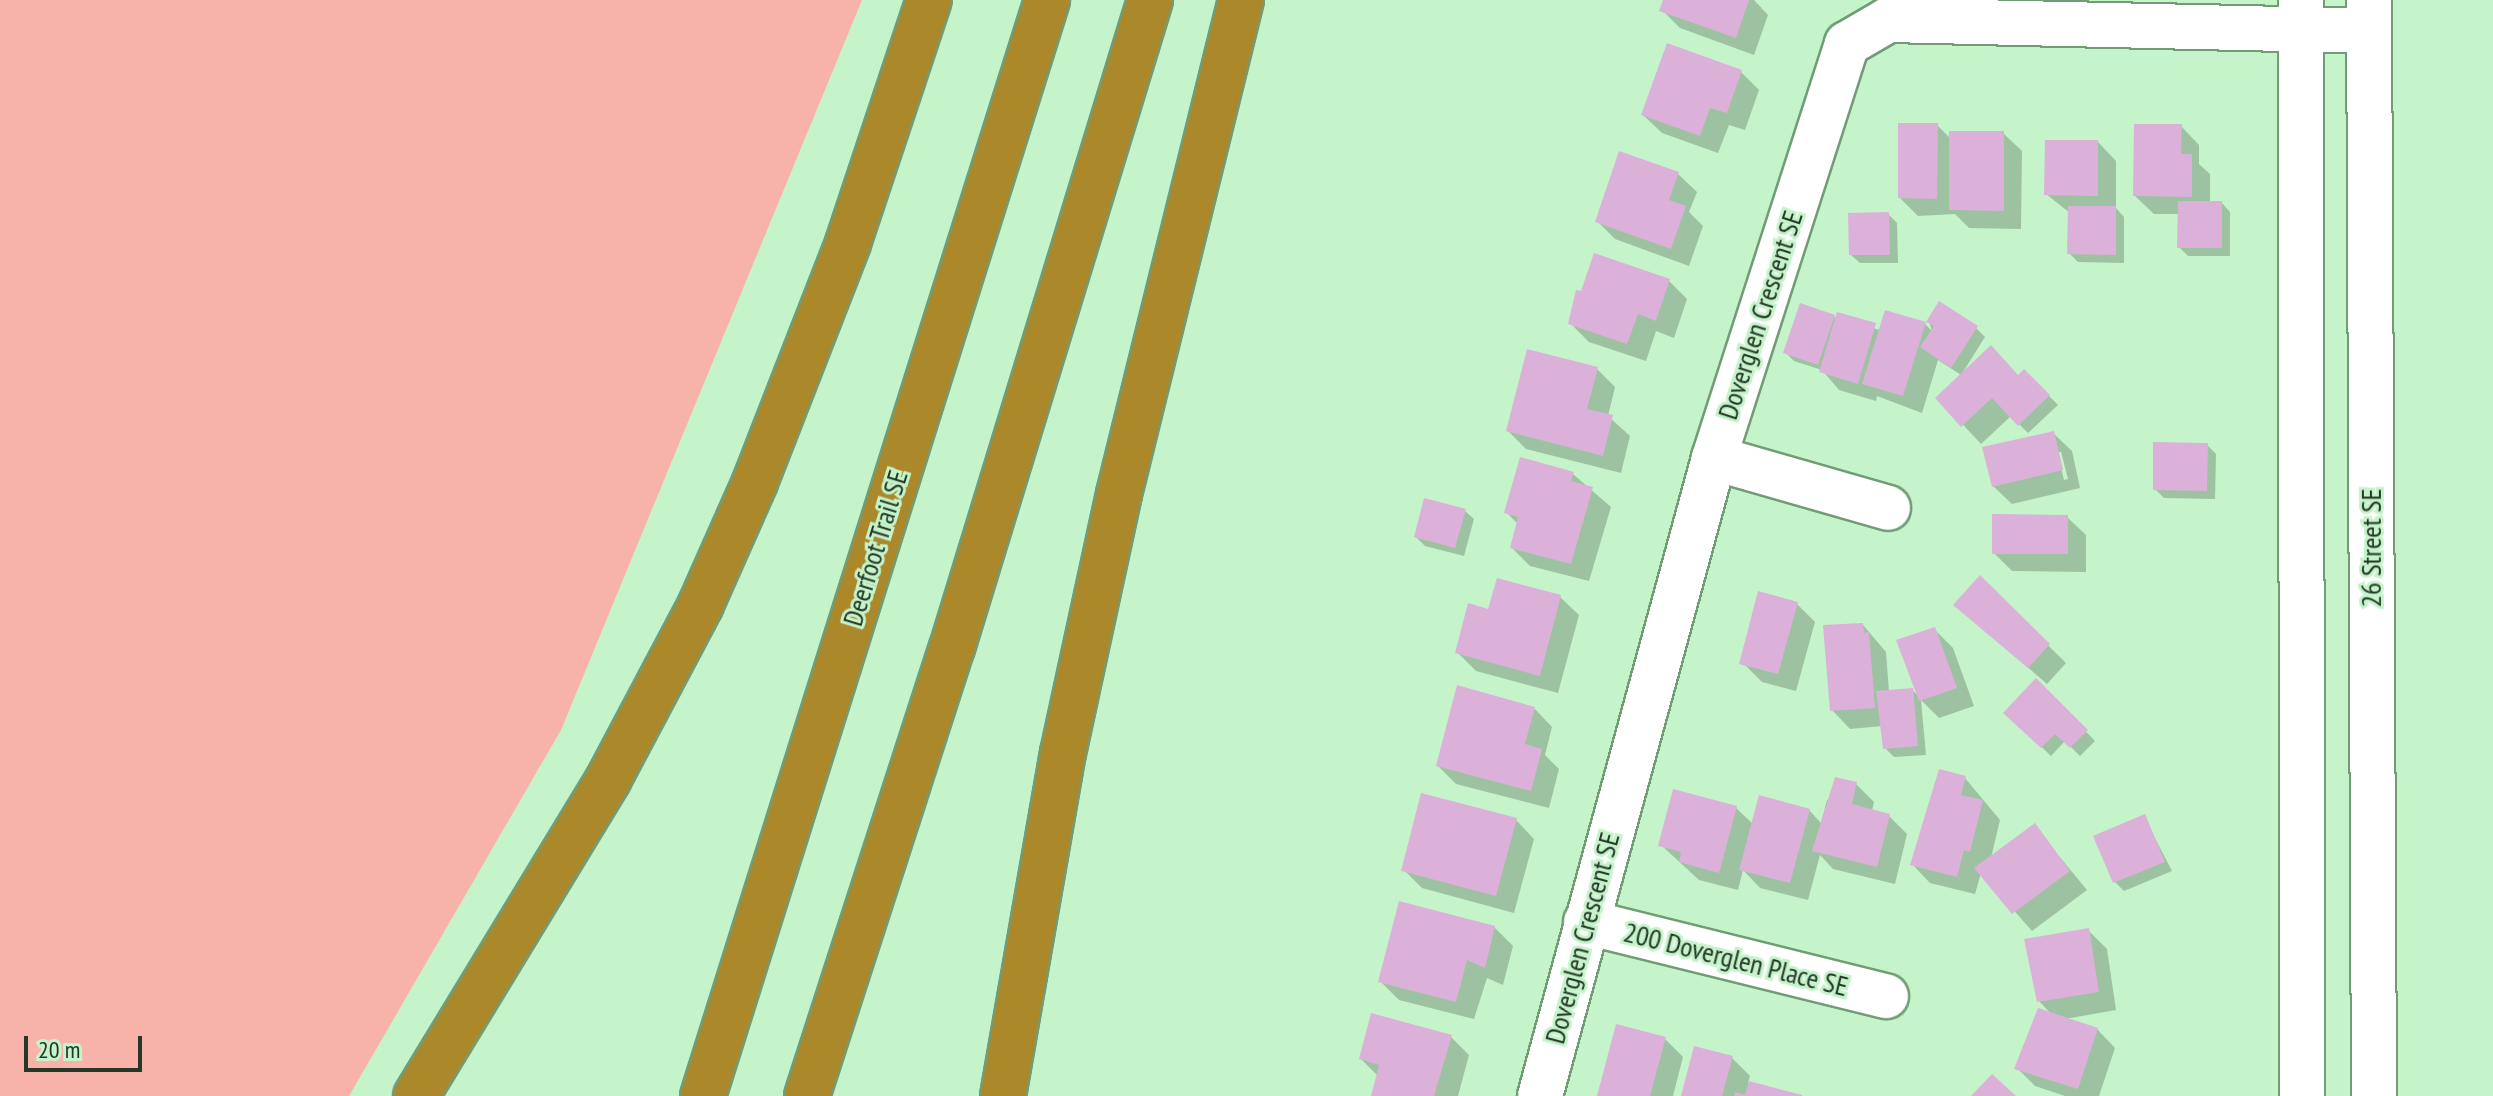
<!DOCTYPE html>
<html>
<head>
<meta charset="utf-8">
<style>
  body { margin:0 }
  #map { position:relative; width:2493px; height:1096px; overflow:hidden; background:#c5f3ca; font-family:"PT Sans Narrow",sans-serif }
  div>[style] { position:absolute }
  .green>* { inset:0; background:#f7b3aa }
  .shadow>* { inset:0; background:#0003 }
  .building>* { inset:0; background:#dbb1d9 }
  .roads { filter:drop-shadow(2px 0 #719c76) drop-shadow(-2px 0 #719c76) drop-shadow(0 2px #719c76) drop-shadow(0 -2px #719c76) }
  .minor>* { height:44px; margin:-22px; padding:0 22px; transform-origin:22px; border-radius:22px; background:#fff }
  .highway>* { height:44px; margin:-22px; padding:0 22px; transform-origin:22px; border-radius:22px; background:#ab8829 }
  span { translate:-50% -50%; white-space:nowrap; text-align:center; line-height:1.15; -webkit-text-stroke:6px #c5f3ca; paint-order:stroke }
  .street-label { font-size:28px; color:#253728 }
  .scale { position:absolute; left:24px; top:1036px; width:118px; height:36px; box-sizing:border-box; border:4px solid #253728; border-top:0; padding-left:10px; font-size:24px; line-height:28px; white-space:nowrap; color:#253728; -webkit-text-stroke:6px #c5f3ca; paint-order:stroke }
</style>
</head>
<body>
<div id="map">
  <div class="green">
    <div style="clip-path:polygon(0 0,862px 0,561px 730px,349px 1096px,0 1096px)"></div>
  </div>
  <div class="shadow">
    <div style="clip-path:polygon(1665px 0,1754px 0,1768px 15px,1754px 55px,1680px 28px,1662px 10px)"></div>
    <div style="clip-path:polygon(1741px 72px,1759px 90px,1745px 130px,1729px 125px,1718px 153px,1662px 133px,1643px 115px)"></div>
    <div style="clip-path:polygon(1937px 125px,1951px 139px,2003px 133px,2022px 151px,2021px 229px,1969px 228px,1955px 214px,1918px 216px,1900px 198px)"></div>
    <div style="clip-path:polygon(2181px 126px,2199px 145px,2199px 164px,2210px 174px,2210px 203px,2222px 203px,2230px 212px,2230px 256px,2188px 256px,2179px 247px,2180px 214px,2154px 214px,2135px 196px)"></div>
    <div style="clip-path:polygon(2098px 142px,2116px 161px,2116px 208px,2124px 217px,2124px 263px,2078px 262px,2069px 253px,2070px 213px,2046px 194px)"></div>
    <div style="clip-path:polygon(1678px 174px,1697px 192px,1689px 212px,1703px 226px,1689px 266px,1615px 239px,1597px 221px)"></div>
    <div style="clip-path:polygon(1888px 214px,1897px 223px,1898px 263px,1860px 263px,1851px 255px)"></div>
    <div style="clip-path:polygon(1669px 281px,1687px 299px,1674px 338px,1656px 331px,1646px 361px,1589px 342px,1571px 324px)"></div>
    <div style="clip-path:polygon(1834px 317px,1880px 330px,1925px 324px,1932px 331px,1929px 321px,1976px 328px,1985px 337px,1963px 372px,2019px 377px,2024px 371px,2058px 405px,2028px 433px,2011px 416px,1981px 444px,1938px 398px,1961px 375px,1938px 360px,1922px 413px,1877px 396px,1876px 401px,1839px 390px,1822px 370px,1794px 361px,1785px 352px)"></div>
    <div style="clip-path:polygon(1597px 369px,1615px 387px,1608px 416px,1630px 436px,1621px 473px,1526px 449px,1508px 431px)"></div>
    <div style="clip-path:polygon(evenodd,2053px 433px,2072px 451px,2080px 488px,2012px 504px,1993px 486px,2053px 433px,2057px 452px,2061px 452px,2068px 479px,2064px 480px,2057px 452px)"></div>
    <div style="clip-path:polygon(2207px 445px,2216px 454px,2215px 499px,2164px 498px,2155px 489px)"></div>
    <div style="clip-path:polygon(1573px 474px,1611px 507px,1589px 581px,1530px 566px,1512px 548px,1518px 524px,1507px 513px)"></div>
    <div style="clip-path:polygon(1465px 511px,1474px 519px,1464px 556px,1425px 546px,1416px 537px)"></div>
    <div style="clip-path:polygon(2067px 517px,2086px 535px,2086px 572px,2012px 571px,1994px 553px)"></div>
    <div style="clip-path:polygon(1980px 578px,2066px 663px,2047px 684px,1956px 605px)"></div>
    <div style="clip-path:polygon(1560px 597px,1579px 615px,1558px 693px,1476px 671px,1457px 652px,1490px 611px)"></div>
    <div style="clip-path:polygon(1797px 604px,1815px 622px,1796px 691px,1762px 682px,1744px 664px)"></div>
    <div style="clip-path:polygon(1863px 625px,1886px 652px,1889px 692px,1912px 690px,1921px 698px,1935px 630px,1953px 648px,1974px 706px,1939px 718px,1921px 700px,1926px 755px,1894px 757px,1885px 748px,1882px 726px,1850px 729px,1832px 710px)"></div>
    <div style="clip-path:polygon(2036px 680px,2095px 741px,2080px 756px,2065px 741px,2051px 756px,2006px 713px)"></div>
    <div style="clip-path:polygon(1534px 708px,1552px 727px,1545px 755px,1559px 769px,1549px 808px,1456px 784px,1438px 766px)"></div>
    <div style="clip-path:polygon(1965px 778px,2000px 820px,1991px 858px,2034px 826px,2087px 890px,2032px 931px,1981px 873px,1975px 894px,1930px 883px,1912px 864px)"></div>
    <div style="clip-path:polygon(1856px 784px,1874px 802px,1872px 811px,1889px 816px,1907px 834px,1895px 884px,1833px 869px,1820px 855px,1808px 900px,1760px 888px,1743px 870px,1738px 890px,1699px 880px,1661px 845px,1736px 808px,1754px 825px,1809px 810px,1821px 823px,1827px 800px)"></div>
    <div style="clip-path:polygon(2144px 817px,2172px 871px,2124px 891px,2115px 882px)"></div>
    <div style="clip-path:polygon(1516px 820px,1534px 839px,1514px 913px,1422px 888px,1404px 870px)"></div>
    <div style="clip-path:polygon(1494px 927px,1513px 946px,1503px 985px,1487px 978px,1474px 1019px,1399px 1000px,1380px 981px)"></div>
    <div style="clip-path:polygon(2088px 930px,2107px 949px,2116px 1010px,2065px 1019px,2097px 1029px,2115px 1048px,2099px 1096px,2065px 1096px,2035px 1086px,2017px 1068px,2052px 1015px,2039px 1001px)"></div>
    <div style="clip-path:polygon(1451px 1037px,1469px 1055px,1458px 1096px,1373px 1096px,1378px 1076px,1361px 1059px)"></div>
    <div style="clip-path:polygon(1665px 1039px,1683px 1057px,1673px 1096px,1600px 1096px)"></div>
    <div style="clip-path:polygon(1732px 1058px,1750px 1076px,1748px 1083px,1798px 1096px,1683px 1096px)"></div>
  </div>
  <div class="building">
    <div style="clip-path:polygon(1663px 0,1749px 0,1736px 38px,1659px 11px)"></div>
    <div style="clip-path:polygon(1667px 43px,1742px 70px,1727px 113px,1710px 108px,1700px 136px,1641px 115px)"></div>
    <div style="clip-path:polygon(1898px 123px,1938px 123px,1937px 199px,1898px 198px)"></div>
    <div style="clip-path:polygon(2134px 124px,2182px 124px,2181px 154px,2192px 154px,2192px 197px,2133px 196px)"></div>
    <div style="clip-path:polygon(1949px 131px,2004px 131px,2004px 211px,1949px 210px)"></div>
    <div style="clip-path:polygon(2045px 140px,2098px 140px,2098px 196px,2044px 195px)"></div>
    <div style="clip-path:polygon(1619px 151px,1679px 172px,1669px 200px,1686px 206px,1671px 249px,1595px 222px)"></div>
    <div style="clip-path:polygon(2178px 201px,2222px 201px,2222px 248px,2177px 248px)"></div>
    <div style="clip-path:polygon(2068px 206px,2116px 206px,2116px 255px,2067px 254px)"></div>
    <div style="clip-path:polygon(1889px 212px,1890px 255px,1849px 255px,1848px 213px)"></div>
    <div style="clip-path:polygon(1594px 253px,1670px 279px,1656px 321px,1638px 314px,1627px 344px,1568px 324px,1576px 290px,1581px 291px)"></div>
    <div style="clip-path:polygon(1939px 301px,1978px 326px,1951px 368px,1920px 347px,1934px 326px,1926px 322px)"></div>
    <div style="clip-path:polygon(1800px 303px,1835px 315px,1818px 365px,1783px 353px)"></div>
    <div style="clip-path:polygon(1885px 310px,1926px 322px,1903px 396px,1862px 384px)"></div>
    <div style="clip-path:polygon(1837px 312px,1876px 323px,1858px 384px,1819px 372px)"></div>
    <div style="clip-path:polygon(1991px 345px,2018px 375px,2024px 369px,2050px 395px,2018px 426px,1992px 398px,1961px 427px,1935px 398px)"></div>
    <div style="clip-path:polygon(1527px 349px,1598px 367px,1587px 409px,1613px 415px,1603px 456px,1506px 431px)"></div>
    <div style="clip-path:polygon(2054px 431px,2063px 470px,1992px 487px,1982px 447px)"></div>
    <div style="clip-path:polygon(2153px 442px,2208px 443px,2207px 491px,2153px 490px)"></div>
    <div style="clip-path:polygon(1520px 457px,1574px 472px,1571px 481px,1593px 487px,1571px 564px,1510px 548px,1518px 517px,1504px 513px)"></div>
    <div style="clip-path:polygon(1424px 498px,1466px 509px,1455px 548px,1414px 537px)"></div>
    <div style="clip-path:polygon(1992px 514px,2068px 515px,2068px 554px,1992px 554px)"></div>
    <div style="clip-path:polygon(1980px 575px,2050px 644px,2028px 668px,1953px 605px)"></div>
    <div style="clip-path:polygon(1497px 578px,1561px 595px,1540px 676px,1455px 653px,1468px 603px,1488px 609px)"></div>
    <div style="clip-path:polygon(1758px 591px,1798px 602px,1778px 674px,1739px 664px)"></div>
    <div style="clip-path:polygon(1863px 623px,1864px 633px,1869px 632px,1875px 708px,1830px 711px,1823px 625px)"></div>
    <div style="clip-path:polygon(1935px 627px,1957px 688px,1919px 701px,1896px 640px)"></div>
    <div style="clip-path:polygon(2036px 678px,2088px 730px,2070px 748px,2055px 734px,2041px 748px,2003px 713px)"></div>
    <div style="clip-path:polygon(1457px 685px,1535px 707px,1525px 744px,1542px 749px,1531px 791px,1436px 766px)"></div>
    <div style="clip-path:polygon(1913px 688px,1918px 746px,1883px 749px,1876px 691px)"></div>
    <div style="clip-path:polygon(1939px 769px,1966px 776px,1961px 795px,1983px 800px,1970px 852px,1964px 850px,1957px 877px,1910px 865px)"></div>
    <div style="clip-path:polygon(1835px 777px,1857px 782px,1852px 804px,1890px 814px,1877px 867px,1812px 851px)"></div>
    <div style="clip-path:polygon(1673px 789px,1737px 806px,1719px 873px,1679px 862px,1681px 852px,1658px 846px)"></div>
    <div style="clip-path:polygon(1421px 793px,1517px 818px,1496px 896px,1401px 871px)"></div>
    <div style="clip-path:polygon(1759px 795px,1810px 809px,1790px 883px,1739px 870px)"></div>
    <div style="clip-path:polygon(2145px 814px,2165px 862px,2113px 883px,2093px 836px)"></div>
    <div style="clip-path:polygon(2035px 823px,2070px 871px,2012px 914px,1974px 868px)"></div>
    <div style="clip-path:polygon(1399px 901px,1495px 926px,1485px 968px,1467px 960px,1456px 1002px,1378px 982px)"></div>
    <div style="clip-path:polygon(2089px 928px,2099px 992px,2037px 1002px,2024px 939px)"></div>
    <div style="clip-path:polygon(2038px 1008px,2098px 1028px,2078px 1089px,2014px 1069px)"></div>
    <div style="clip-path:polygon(1371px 1013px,1452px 1035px,1434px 1096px,1371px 1096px,1379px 1065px,1359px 1059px)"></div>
    <div style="clip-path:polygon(1616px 1024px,1666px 1037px,1650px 1096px,1597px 1096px)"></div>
    <div style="clip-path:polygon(1694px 1046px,1733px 1056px,1722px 1096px,1681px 1096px)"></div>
    <div style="clip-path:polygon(1992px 1074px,2016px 1096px,1971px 1096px)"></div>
    <div style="clip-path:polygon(1749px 1081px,1802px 1095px,1802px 1096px,1734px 1096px,1735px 1092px,1745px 1095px)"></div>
  </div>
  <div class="roads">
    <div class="minor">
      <div style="left:2301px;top:0;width:1096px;rotate:89.95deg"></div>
      <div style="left:2369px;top:0;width:1096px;rotate:89.74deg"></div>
      <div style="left:1714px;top:458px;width:181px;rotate:16deg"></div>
      <div style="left:1586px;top:922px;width:309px;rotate:13.9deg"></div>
      <div style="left:1540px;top:1096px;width:661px;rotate:-74.74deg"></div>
      <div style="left:1714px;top:458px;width:435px;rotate:-72.2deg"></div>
      <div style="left:1847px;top:44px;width:48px;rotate:-30.3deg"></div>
      <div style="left:1888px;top:20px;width:480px;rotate:1.3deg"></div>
    </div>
    <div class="highway">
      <div style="left:416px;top:1096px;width:370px;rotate:-58.7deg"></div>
      <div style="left:608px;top:780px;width:199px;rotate:-62.1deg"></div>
      <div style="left:701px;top:604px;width:133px;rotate:-66.1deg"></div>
      <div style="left:755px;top:482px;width:256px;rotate:-68.7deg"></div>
      <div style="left:848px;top:243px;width:256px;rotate:-71.6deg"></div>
      <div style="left:703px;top:1096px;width:1149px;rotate:-72.57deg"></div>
      <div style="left:807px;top:1096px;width:471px;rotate:-72.1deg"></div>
      <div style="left:952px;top:648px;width:678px;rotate:-73.01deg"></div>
      <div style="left:1003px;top:1096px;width:348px;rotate:-80.1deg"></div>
      <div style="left:1063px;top:753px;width:265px;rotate:-77.8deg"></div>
      <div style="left:1119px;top:494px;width:509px;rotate:-76.13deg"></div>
    </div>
  </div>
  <div class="street-label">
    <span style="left:1760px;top:315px;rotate:-72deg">Doverglen Crescent SE</span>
    <span style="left:875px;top:548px;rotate:-73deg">Deerfoot Trail SE</span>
    <span style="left:2371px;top:548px;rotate:-90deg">26 Street SE</span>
    <span style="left:1582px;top:938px;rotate:-75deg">Doverglen Crescent SE</span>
    <span style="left:1736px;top:959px;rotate:14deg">200 Doverglen Place SE</span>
  </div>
  <div class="scale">20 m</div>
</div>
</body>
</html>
